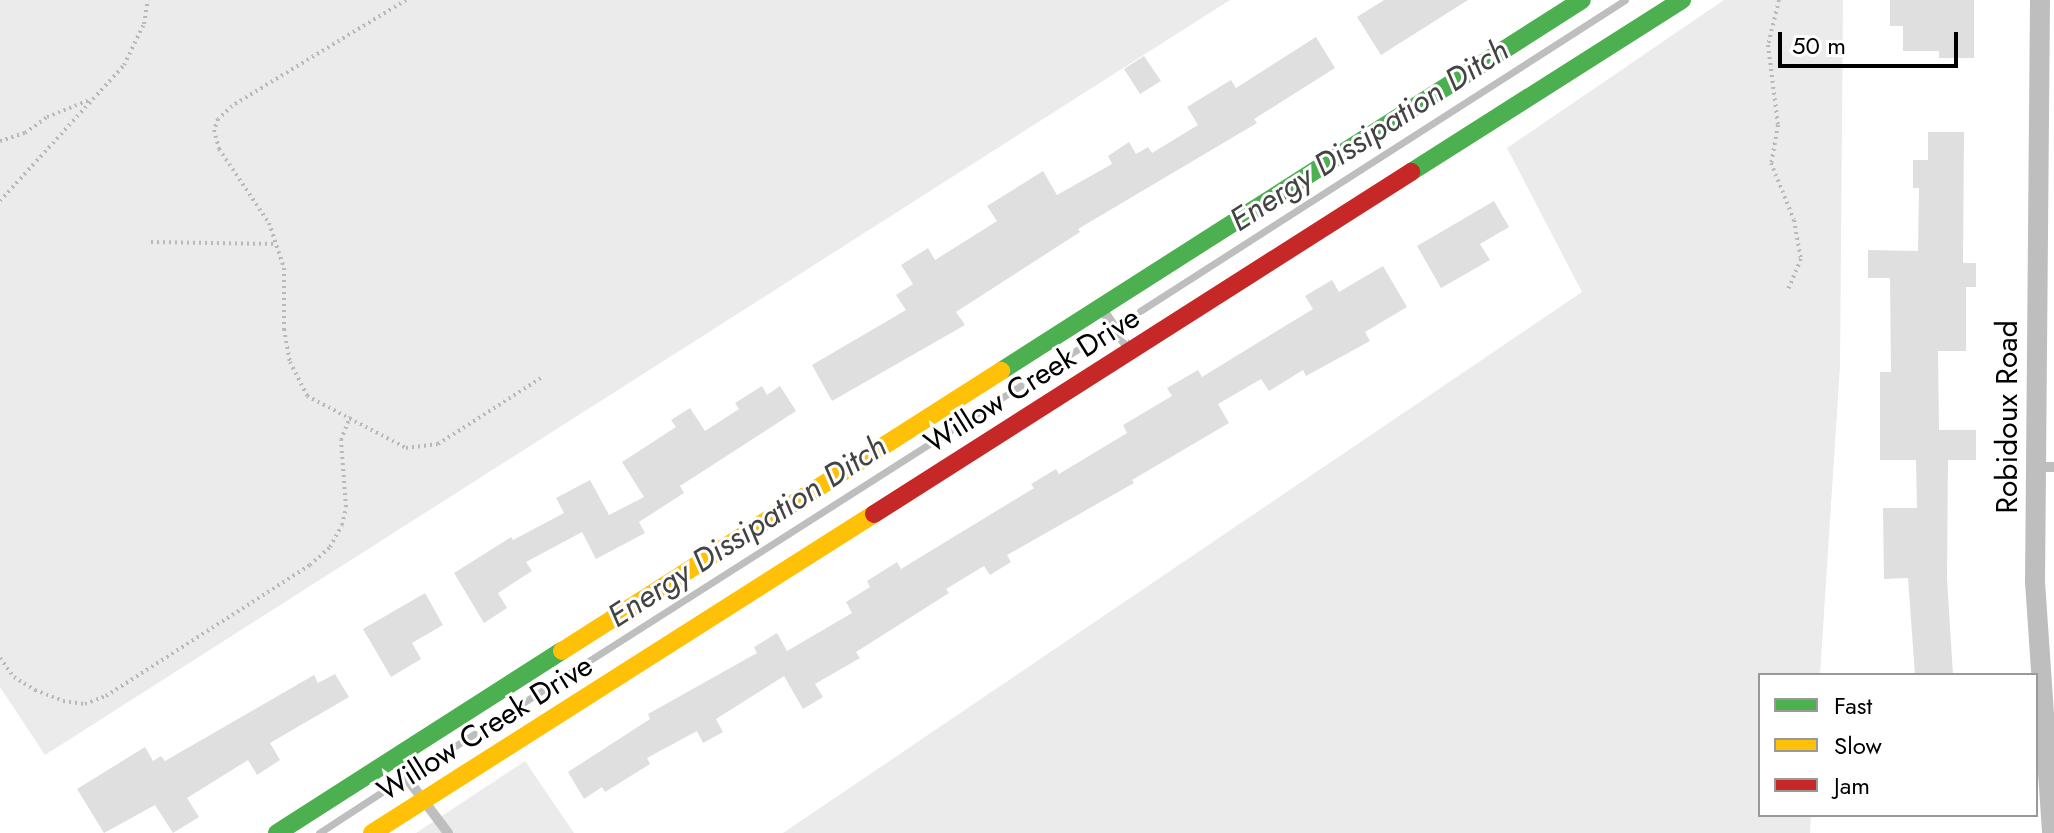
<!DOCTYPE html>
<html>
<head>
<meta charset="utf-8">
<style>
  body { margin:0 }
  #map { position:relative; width:2054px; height:833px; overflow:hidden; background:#fff; font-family:Jost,sans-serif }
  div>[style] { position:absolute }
  .green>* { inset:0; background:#ebebeb }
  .stream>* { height:7px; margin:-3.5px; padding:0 3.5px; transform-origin:3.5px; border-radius:3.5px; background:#bebebe }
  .building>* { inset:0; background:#dfdfdf }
  .path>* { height:4px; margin-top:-2px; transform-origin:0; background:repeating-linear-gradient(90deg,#b9b9b9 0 2px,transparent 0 6px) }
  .lane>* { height:10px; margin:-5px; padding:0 5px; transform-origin:5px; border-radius:5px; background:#bebebe }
  .street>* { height:20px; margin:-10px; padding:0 10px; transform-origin:10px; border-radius:10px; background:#bebebe }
  .fast>* { height:18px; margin:-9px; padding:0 9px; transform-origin:9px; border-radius:9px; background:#4caf50 }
  .slow>* { height:18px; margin:-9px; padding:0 9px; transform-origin:9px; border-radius:9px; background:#ffc107 }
  .jam>* { height:18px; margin:-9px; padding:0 9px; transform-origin:9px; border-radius:9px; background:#c62828 }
  span { translate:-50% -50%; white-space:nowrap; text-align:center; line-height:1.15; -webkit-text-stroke:6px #fff; paint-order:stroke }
  .street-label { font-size:30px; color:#000 }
  .water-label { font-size:32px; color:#434343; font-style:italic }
  .legend { position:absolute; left:1758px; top:673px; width:280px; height:144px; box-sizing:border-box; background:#fff; border:2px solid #999; margin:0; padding:10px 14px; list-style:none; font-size:24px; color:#000 }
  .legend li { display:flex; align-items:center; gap:16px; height:40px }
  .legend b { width:40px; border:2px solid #999 }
  .scale { position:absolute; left:1778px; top:32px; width:180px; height:36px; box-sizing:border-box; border:4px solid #000; border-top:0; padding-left:10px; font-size:24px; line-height:28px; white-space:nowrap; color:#000; -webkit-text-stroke:6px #fff; paint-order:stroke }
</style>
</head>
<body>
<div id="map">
  <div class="green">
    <div style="clip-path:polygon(0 0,1230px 0,45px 755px,0 687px)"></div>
    <div style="clip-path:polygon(1724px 0,1843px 0,1840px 366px,1820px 675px,1760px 675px,1760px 815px,1811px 815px,1810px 833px,783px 833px,1582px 292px,1507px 148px)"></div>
    <div style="clip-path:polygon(525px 761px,574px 833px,416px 833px)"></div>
  </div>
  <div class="stream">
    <div style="left:1140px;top:311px;width:576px;rotate:-32.67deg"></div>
    <div style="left:438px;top:757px;width:765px;rotate:-32.51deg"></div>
    <div style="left:319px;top:833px;width:75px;rotate:-33.1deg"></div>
  </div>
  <div class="building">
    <div style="clip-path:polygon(1384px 0,1468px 0,1381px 55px,1357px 17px)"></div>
    <div style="clip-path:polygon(1890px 0,1974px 0,1974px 58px,1939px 58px,1939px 51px,1903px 51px,1903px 26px,1890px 26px)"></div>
    <div style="clip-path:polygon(1316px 37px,1335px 68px,1254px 119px,1257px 123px,1078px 229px,1080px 232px,956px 312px,965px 325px,832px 401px,812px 365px,906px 310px,896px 295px,913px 284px,901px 265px,928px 248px,935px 260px,986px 228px,997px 221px,987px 206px,1043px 171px,1057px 195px,1112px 164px,1108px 156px,1129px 142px,1136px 154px,1148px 147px,1152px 153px,1198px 125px,1187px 107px,1231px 80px,1236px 88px)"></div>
    <div style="clip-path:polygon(1144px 56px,1161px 81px,1140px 94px,1124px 69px)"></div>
    <div style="clip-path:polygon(1928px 132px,1964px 132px,1963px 263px,1976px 263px,1976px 287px,1966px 287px,1966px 351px,1938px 351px,1939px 430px,1976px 430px,1976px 460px,1948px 460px,1947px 578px,1953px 675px,1915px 675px,1908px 578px,1884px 579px,1883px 508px,1917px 508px,1916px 460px,1880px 460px,1880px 372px,1891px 372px,1890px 278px,1868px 278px,1868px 250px,1918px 251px,1919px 188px,1913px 188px,1913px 160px,1928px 160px)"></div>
    <div style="clip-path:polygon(1494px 201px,1509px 227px,1480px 244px,1490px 260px,1441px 288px,1417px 246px)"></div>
    <div style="clip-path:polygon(1383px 266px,1407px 307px,1365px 332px,1370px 341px,1306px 376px,1303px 370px,1269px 391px,1261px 379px,1218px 404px,1229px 423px,1132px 480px,1134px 483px,1007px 555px,1011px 562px,990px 575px,984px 566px,946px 589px,949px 593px,856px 652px,860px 658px,815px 684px,823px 697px,803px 709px,784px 676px,716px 719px,723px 732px,703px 743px,697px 731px,647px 758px,650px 764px,605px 792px,602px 787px,584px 799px,568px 772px,650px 719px,648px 714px,757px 653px,754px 647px,777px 633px,787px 651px,852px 613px,846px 602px,870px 587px,867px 581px,897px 562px,901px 569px,1034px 488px,1031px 484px,1056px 469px,1059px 474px,1127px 433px,1123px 425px,1172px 396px,1167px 388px,1198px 370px,1202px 377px,1313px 309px,1305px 296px,1332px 280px,1339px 292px)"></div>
    <div style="clip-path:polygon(762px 386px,767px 395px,780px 386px,796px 411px,680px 486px,684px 493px,639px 522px,645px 533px,596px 559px,582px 532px,526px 562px,532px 571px,498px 593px,507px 608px,484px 623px,454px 573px,511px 537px,513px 540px,564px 513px,556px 498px,590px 480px,609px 515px,644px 497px,622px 462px,676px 427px,671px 420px,690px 408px,705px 431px,739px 409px,735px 403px)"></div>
    <div style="clip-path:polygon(425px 593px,443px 625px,412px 643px,421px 659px,391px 677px,363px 629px)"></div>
    <div style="clip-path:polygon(335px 674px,349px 697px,270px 743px,280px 760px,257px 775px,248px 760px,187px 798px,199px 817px,173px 833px,155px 805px,104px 833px,77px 789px,145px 747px,153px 761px,161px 756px,165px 761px,314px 675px,318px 683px)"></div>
  </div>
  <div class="path">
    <div style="left:406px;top:0;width:204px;rotate:148.7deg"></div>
    <div style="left:232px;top:106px;width:19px;rotate:137deg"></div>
    <div style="left:218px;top:119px;width:12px;rotate:110deg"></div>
    <div style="left:214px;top:130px;width:20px;rotate:75deg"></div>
    <div style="left:219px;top:149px;width:89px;rotate:56deg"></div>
    <div style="left:269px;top:223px;width:47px;rotate:71.6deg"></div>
    <div style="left:284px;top:268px;width:61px;rotate:90deg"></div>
    <div style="left:284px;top:329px;width:34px;rotate:80deg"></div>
    <div style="left:290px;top:362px;width:38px;rotate:63deg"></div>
    <div style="left:307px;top:396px;width:112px;rotate:27.7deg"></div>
    <div style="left:406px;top:448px;width:32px;rotate:-7deg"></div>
    <div style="left:438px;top:444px;width:122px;rotate:-32.7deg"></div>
    <div style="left:1779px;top:0;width:46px;rotate:103.7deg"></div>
    <div style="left:1768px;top:45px;width:81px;rotate:82.9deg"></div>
    <div style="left:1778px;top:125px;width:39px;rotate:100deg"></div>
    <div style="left:1771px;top:163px;width:61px;rotate:68deg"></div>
    <div style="left:1794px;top:220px;width:40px;rotate:80deg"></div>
    <div style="left:1801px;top:259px;width:34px;rotate:113deg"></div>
    <div style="left:0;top:141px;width:26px;rotate:-18deg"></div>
    <div style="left:25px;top:133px;width:27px;rotate:-36deg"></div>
    <div style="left:47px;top:117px;width:48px;rotate:-21.8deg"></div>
    <div style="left:0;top:201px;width:184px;rotate:-47.6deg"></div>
    <div style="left:124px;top:65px;width:46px;rotate:-64deg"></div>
    <div style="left:144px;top:24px;width:24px;rotate:-81deg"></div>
    <div style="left:151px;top:242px;width:125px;rotate:0.9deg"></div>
    <div style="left:0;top:658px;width:24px;rotate:54deg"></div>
    <div style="left:14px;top:677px;width:25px;rotate:32deg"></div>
    <div style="left:35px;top:690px;width:30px;rotate:21deg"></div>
    <div style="left:63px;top:701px;width:22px;rotate:8deg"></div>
    <div style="left:85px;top:704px;width:22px;rotate:-21deg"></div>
    <div style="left:106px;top:696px;width:242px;rotate:-32.7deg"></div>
    <div style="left:310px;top:565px;width:27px;rotate:-42deg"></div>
    <div style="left:330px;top:547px;width:25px;rotate:-61deg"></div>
    <div style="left:342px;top:525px;width:18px;rotate:-77deg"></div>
    <div style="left:346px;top:507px;width:67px;rotate:-94.3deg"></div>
    <div style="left:341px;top:440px;width:25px;rotate:-69deg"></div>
  </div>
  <div class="lane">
    <div style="left:1102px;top:309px;width:48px;rotate:56deg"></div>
    <div style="left:2037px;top:467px;width:17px"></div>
    <div style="left:394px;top:761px;width:90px;rotate:53.1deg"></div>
  </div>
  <div class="street">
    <div style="left:2040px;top:0;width:582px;rotate:90.49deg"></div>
    <div style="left:2035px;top:582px;width:252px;rotate:86.1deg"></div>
  </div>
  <div class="fast">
    <div style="left:1411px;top:172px;width:321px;rotate:-32.4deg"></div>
    <div style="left:1001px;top:371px;width:689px;rotate:-32.56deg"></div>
    <div style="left:277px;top:833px;width:338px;rotate:-32.6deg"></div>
  </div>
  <div class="slow">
    <div style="left:562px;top:651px;width:521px;rotate:-32.53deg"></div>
    <div style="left:372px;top:833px;width:595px;rotate:-32.43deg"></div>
  </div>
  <div class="jam">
    <div style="left:874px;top:514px;width:637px;rotate:-32.49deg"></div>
  </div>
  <div class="street-label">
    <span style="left:1032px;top:380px;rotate:-32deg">Willow Creek Drive</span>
    <span style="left:2007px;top:417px;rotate:-90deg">Robidoux Road</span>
    <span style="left:485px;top:728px;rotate:-32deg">Willow Creek Drive</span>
  </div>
  <div class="water-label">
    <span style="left:1369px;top:135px;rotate:-33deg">Energy Dissipation Ditch</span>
    <span style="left:747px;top:531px;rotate:-33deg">Energy Dissipation Ditch</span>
  </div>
  <ul class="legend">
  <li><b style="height:10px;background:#4caf50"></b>Fast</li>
  <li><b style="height:10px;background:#ffc107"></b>Slow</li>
  <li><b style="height:10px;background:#c62828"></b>Jam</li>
  </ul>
  <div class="scale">50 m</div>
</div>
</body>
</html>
